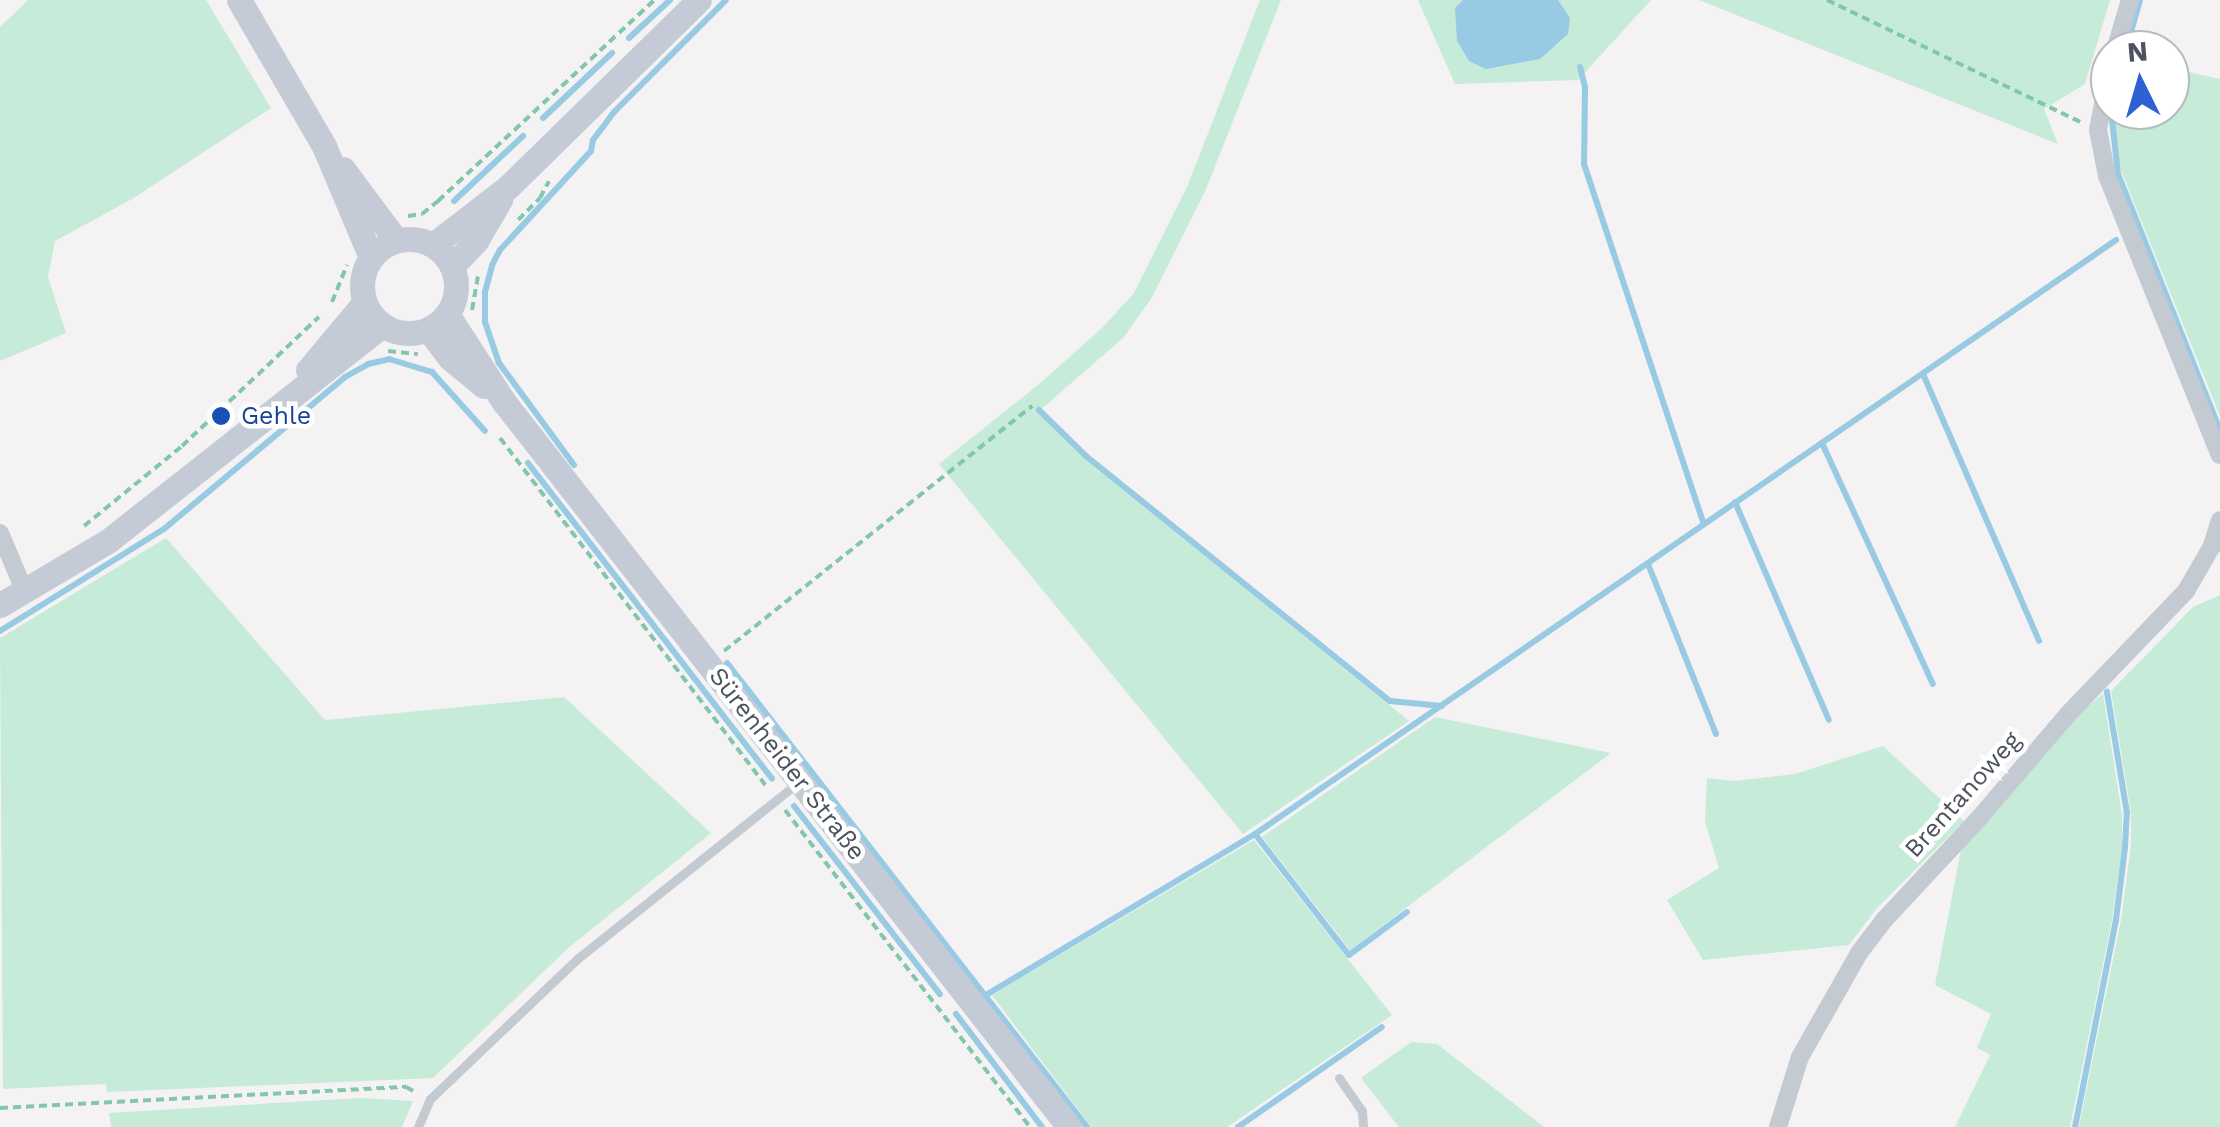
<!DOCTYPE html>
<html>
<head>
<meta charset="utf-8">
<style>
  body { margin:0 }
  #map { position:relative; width:2220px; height:1127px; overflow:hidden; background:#f4f2f2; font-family:"Work Sans",sans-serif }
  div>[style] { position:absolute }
  .green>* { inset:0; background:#c6ebd9 }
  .water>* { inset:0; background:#98cae3 }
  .stream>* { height:6px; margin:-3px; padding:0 3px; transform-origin:3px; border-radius:3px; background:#98cae3 }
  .path>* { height:4px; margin-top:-2px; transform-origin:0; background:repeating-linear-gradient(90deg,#82c6ad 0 8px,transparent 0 13px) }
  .lane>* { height:9px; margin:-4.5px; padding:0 4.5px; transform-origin:4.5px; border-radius:4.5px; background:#c4cad1 }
  .street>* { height:18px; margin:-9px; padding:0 9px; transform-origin:9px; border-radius:9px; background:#c4cad1 }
  .secondary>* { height:25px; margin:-12.5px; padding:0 12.5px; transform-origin:12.5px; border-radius:12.5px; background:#c5cbd6 }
  .secondary>.ring { margin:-12.5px; padding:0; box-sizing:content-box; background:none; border:25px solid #c5cbd6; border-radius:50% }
  .dots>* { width:28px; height:28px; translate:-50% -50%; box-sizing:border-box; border:5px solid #fff; border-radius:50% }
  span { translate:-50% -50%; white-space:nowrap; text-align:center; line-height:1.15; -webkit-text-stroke:9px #fff; paint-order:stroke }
  .transit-label { font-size:25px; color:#164399 }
  .left { translate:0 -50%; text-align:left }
  .street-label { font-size:25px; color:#4b535d }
  .north { position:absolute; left:2090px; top:30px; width:100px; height:100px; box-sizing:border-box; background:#fff; border:2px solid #b7babe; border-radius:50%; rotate:355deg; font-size:28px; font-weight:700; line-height:40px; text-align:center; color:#4b535d }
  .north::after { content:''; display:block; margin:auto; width:35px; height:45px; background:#2e61d1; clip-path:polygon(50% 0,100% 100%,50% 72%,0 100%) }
</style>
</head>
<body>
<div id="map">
  <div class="green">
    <div style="clip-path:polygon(28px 0,206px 0,271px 108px,132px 199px,55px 241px,48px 277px,66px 333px,0 361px,0 27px)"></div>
    <div style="clip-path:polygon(1260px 0,1281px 0,1206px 189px,1151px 299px,1123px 338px,1038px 412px,1085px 458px,1409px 721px,1243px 834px,939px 464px,1038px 385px,1102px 328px,1134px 293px,1187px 187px)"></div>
    <div style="clip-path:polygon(1418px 0,1651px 0,1578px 80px,1455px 84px)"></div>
    <div style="clip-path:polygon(1699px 0,2110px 0,2085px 84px,2044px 109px,2058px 144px)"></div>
    <div style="clip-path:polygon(2170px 68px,2220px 79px,2220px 416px,2120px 168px,2113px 127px,2115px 110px,2170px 110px)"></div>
    <div style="clip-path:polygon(166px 538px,325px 720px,564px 697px,711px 833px,567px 949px,433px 1078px,107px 1092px,106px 1084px,3px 1089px,0 638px)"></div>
    <div style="clip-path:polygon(2220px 595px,2220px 1127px,2079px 1127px,2121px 920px,2131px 846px,2131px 813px,2111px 691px,2193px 607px)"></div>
    <div style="clip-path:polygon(2103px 694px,2122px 815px,2122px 847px,2112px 920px,2070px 1127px,1955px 1127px,1990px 1055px,1977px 1048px,1991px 1014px,1935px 985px,1961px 850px,2076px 715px)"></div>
    <div style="clip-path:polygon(1435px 717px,1611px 753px,1350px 950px,1262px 837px)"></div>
    <div style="clip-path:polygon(1883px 746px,1964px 821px,1877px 908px,1849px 945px,1703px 960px,1667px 900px,1719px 868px,1705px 821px,1707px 778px,1734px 781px,1795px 774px)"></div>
    <div style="clip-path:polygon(1254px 840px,1392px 1015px,1227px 1127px,1091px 1127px,992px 995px)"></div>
    <div style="clip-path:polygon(1411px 1042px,1437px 1044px,1544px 1127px,1399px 1127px,1361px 1078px)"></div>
    <div style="clip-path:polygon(361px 1098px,413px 1101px,402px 1127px,111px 1127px,109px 1113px)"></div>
  </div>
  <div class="water">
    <div style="clip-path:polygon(1463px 0,1558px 0,1570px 18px,1568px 34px,1540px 59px,1486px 69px,1469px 61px,1457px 41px,1455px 8px)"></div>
  </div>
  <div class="stream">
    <div style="left:629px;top:38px;width:56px;rotate:-42.8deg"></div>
    <div style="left:2126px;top:50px;width:52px;rotate:-74.4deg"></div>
    <div style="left:1580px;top:67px;width:21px;rotate:76deg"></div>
    <div style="left:1585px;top:87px;width:77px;rotate:90.7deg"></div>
    <div style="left:1584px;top:164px;width:379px;rotate:71.6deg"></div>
    <div style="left:2111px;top:110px;width:64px;rotate:83.8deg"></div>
    <div style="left:2118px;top:174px;width:276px;rotate:68.3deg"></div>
    <div style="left:543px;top:118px;width:95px;rotate:-43.3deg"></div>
    <div style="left:454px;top:201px;width:95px;rotate:-43.3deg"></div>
    <div style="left:1923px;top:374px;width:291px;rotate:66.5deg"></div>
    <div style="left:1039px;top:410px;width:66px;rotate:44.4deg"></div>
    <div style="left:1086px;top:456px;width:390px;rotate:38.9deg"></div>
    <div style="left:1390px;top:701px;width:52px;rotate:5.5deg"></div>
    <div style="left:1822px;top:443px;width:265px;rotate:65.3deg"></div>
    <div style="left:528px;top:463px;width:399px;rotate:52.3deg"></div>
    <div style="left:574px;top:465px;width:127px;rotate:-126.3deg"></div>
    <div style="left:499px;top:363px;width:43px;rotate:-108.9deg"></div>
    <div style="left:485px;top:322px;width:30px;rotate:-90deg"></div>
    <div style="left:485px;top:292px;width:28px;rotate:-75deg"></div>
    <div style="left:492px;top:265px;width:17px;rotate:-62deg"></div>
    <div style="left:500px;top:250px;width:134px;rotate:-47.4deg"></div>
    <div style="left:591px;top:151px;width:11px;rotate:-80deg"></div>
    <div style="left:593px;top:140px;width:35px;rotate:-53deg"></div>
    <div style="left:614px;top:112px;width:158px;rotate:-45deg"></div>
    <div style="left:1735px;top:502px;width:237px;rotate:66.7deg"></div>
    <div style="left:1648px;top:564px;width:183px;rotate:68.2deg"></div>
    <div style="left:0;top:631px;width:193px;rotate:-31.9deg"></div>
    <div style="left:164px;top:529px;width:236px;rotate:-40deg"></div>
    <div style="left:345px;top:377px;width:26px;rotate:-29deg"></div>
    <div style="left:368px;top:364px;width:22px;rotate:-13deg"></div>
    <div style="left:389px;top:359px;width:45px;rotate:16.8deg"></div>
    <div style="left:432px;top:372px;width:79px;rotate:48.1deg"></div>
    <div style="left:727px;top:663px;width:587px;rotate:52.19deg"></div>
    <div style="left:794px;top:806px;width:238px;rotate:52.2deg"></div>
    <div style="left:1255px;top:834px;width:153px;rotate:52.2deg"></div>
    <div style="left:1349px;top:955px;width:72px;rotate:-36.6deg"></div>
    <div style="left:986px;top:995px;width:313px;rotate:-30.9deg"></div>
    <div style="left:1255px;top:834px;width:1046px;rotate:-34.6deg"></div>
    <div style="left:956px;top:1014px;width:142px;rotate:52.7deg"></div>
    <div style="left:1238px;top:1127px;width:175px;rotate:-34.8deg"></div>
    <div style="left:2075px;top:1127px;width:211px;rotate:-78.8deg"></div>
    <div style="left:2116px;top:920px;width:74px;rotate:-83deg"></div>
    <div style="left:2125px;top:847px;width:34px;rotate:-87deg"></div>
    <div style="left:2127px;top:813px;width:123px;rotate:-99.4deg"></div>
  </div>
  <div class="path">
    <div style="left:1827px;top:0;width:281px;rotate:25.7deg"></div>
    <div style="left:408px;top:216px;width:14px;rotate:-8deg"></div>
    <div style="left:422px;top:214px;width:21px;rotate:-39deg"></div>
    <div style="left:438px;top:201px;width:295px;rotate:-42.9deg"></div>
    <div style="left:518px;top:220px;width:31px;rotate:-45deg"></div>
    <div style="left:540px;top:198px;width:19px;rotate:-62deg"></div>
    <div style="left:332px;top:302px;width:40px;rotate:-68deg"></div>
    <div style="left:472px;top:310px;width:36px;rotate:-80deg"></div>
    <div style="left:388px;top:351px;width:30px;rotate:6deg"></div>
    <div style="left:500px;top:438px;width:439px;rotate:52.6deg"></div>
    <div style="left:84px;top:526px;width:127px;rotate:-39.2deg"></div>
    <div style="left:182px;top:446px;width:188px;rotate:-43.3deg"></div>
    <div style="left:724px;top:651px;width:394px;rotate:-38.5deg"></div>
    <div style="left:785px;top:810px;width:401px;rotate:52.3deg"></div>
    <div style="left:0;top:1108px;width:407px;rotate:-3deg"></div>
    <div style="left:406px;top:1087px;width:13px;rotate:29deg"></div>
  </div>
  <div class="lane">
    <div style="left:1339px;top:1078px;width:40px;rotate:55.1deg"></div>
    <div style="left:1362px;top:1111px;width:16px;rotate:86deg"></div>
    <div style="left:418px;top:1127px;width:30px;rotate:-67deg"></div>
    <div style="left:430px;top:1099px;width:203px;rotate:-43.6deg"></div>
    <div style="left:577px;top:959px;width:284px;rotate:-38.6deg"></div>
  </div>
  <div class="street">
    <div style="left:2115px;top:50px;width:52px;rotate:-73.3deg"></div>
    <div style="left:2110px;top:67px;width:64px;rotate:100.8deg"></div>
    <div style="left:2098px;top:130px;width:47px;rotate:78.9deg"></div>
    <div style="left:2107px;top:176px;width:301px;rotate:68deg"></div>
    <div style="left:0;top:533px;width:64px;rotate:67deg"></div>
    <div style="left:1778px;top:1127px;width:73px;rotate:-72.6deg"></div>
    <div style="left:1800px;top:1057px;width:120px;rotate:-60.4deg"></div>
    <div style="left:1859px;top:953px;width:43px;rotate:-52.6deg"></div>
    <div style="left:1885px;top:919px;width:139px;rotate:-47deg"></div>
    <div style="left:1980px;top:817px;width:138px;rotate:-49.4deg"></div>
    <div style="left:2070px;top:712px;width:168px;rotate:-46.2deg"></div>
    <div style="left:2186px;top:591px;width:52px;rotate:-60deg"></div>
    <div style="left:2212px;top:546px;width:27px;rotate:-73deg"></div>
  </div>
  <div class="secondary">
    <div style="left:239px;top:0;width:169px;rotate:59.8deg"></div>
    <div style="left:324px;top:146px;width:121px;rotate:67.1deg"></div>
    <div style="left:343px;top:169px;width:89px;rotate:53.3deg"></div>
    <div class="ring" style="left:362px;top:239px;width:69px;height:69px"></div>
    <div style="left:433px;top:245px;width:95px;rotate:-37.7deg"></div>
    <div style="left:508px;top:187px;width:267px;rotate:-44.4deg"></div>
    <div style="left:452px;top:266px;width:35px;rotate:-46deg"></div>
    <div style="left:476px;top:241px;width:48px;rotate:-59.7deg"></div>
    <div style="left:447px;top:314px;width:105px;rotate:57.1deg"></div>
    <div style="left:504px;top:402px;width:919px;rotate:52.07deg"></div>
    <div style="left:428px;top:329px;width:36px;rotate:53deg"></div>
    <div style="left:450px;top:358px;width:44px;rotate:39.5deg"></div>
    <div style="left:308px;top:370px;width:87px;rotate:-50.1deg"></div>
    <div style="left:0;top:605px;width:126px;rotate:-30.7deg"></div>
    <div style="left:108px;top:541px;width:349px;rotate:-38.2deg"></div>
  </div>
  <div class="dots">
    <div style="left:221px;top:416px;background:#1a4fb4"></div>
  </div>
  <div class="transit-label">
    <span class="left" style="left:241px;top:416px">Gehle</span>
  </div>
  <div class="street-label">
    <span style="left:787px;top:764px;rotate:52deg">Sürenheider Straße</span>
    <span style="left:1963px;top:795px;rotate:-48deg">Brentanoweg</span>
  </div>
  <div class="north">N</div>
</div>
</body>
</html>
